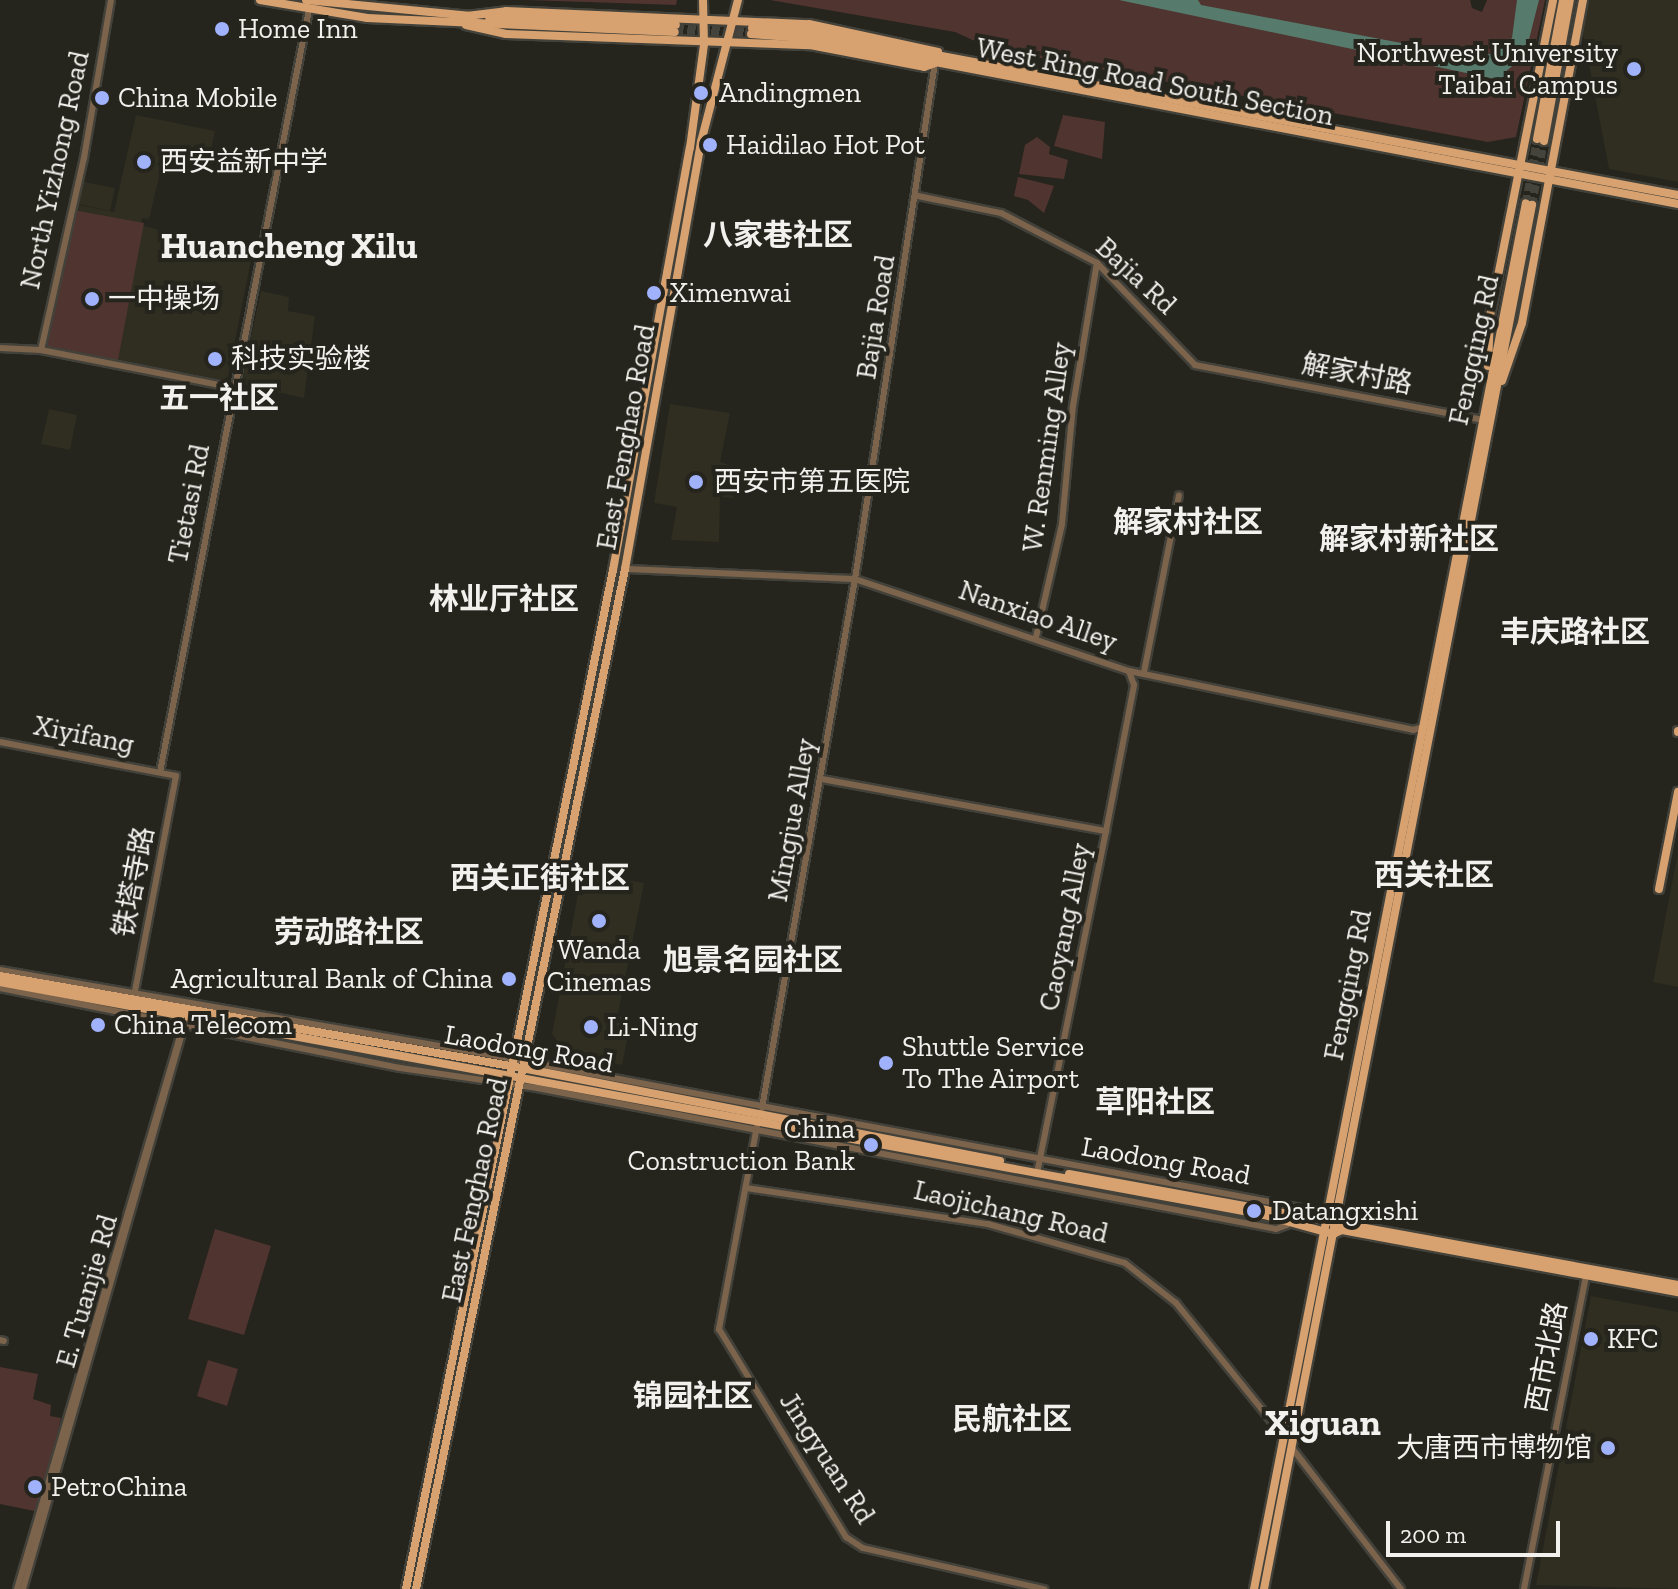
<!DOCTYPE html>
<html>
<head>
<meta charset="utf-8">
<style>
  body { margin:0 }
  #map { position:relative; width:1678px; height:1589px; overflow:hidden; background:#25241d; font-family:"Zilla Slab","Noto Sans SC",serif }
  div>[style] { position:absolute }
  .built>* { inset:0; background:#302e21 }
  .green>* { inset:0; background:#50342f }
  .water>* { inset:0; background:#567b6d }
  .major-tunnel>* { height:8px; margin-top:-4px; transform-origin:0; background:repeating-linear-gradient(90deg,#44433c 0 8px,transparent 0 12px) }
  .roads { filter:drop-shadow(2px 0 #42413a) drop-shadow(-2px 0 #42413a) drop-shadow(0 2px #42413a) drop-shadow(0 -2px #42413a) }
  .minor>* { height:6px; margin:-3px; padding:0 3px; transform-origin:3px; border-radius:3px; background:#7c634b }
  .major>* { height:8px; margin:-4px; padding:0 4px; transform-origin:4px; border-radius:4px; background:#d7a270 }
  .dots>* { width:22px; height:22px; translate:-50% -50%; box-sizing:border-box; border:4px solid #25241d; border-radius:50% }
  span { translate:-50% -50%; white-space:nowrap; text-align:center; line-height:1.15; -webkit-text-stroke:8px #25241d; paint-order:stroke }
  .poi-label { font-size:28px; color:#f2f1ed }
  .left { translate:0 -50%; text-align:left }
  .right { translate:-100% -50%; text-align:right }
  .street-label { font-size:28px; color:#f2f1ed }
  .neighbourhood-label { font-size:30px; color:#f2f1ed; font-weight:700 }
  .district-label { font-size:36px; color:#f2f1ed; font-weight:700 }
  .scale { position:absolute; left:1386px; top:1521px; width:174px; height:36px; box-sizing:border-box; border:4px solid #f2f1ed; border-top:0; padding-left:10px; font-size:24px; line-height:28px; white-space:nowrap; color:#f2f1ed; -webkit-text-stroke:6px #25241d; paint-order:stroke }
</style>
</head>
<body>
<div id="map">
  <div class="built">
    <div style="clip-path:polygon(1588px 0,1678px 0,1678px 182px,1609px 169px,1583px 34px)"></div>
    <div style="clip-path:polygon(136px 115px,215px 131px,207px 167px,164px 157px,149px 219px,142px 218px,141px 225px,252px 255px,227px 381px,47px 346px,74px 204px,114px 212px)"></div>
    <div style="clip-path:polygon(79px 181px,115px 188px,110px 211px,74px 203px)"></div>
    <div style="clip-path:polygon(261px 291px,289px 297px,288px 311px,315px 316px,304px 398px,241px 384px)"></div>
    <div style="clip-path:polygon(670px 404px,730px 413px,720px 462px,735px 467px,734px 498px,720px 497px,719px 542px,671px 540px,677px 507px,654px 503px)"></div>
    <div style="clip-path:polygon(49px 409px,77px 415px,70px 450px,41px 444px)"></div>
    <div style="clip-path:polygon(1678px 852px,1678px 987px,1653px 982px)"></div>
    <div style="clip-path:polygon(582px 872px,644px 883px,618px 1014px,630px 1026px,622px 1065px,568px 1055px,552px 1034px)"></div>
    <div style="clip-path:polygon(1591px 1296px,1678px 1312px,1678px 1589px,1536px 1585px)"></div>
  </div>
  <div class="green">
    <div style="clip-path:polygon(526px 0,677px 0,676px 5px)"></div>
    <div style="clip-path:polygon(770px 0,1470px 0,1472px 8px,1482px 12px,1487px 0,1545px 0,1516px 137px,1488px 142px,992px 49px,955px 32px)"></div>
    <div style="clip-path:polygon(1063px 115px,1105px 122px,1102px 159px,1054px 146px)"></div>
    <div style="clip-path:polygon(1037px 137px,1050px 147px,1049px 154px,1068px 160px,1064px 179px,1019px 174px,1025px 145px)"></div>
    <div style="clip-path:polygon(1018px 177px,1054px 186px,1044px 213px,1028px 200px,1014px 196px)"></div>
    <div style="clip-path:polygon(73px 210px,144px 223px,118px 360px,47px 346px)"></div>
    <div style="clip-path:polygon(215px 1229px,271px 1246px,244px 1335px,188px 1319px)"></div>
    <div style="clip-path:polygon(208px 1360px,238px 1369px,227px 1406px,197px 1396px)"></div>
    <div style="clip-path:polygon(0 1367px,38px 1374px,33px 1399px,51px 1405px,50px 1416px,61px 1418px,39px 1512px,0 1504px)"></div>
  </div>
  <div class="water">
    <div style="clip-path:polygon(1119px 0,1198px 0,1201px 5px,1475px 57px,1495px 53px,1512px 38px,1517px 0,1539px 0,1525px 55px,1504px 73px,1506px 77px,1495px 79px)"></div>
  </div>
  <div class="major-tunnel">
    <div style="left:676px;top:25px;width:76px;rotate:2.3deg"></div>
    <div style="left:675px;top:32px;width:76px;rotate:1.5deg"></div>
    <div style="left:1526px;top:203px;width:65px;rotate:-80.2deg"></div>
    <div style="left:1532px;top:205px;width:65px;rotate:-79.4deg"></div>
  </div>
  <div class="roads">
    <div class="minor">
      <div style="left:918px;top:196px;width:85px;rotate:11.6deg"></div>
      <div style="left:1001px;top:213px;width:108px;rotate:27.5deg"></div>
      <div style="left:1097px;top:263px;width:141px;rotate:46.1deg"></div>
      <div style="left:1195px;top:365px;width:292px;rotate:10.8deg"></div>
      <div style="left:0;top:348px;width:41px;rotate:2.8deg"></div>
      <div style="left:41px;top:350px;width:198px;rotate:11.1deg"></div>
      <div style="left:41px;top:350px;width:197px;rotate:-77.4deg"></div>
      <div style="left:84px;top:158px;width:160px;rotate:-80.3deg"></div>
      <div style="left:625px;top:569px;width:230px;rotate:2.5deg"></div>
      <div style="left:855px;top:579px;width:289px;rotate:18.6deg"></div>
      <div style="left:1129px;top:671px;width:290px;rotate:11.7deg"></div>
      <div style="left:1413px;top:730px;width:15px;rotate:-16deg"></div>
      <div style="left:1036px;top:637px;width:116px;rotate:-77deg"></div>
      <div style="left:1062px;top:524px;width:119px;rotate:-84.7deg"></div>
      <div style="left:1073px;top:406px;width:145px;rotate:-80.5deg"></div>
      <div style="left:1144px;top:672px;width:180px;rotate:-78.8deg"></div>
      <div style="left:0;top:742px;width:179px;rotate:10.9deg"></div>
      <div style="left:176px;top:776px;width:225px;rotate:100.8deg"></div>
      <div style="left:160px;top:772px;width:776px;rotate:-78.94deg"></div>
      <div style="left:822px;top:779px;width:289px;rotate:10.4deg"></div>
      <div style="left:1106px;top:831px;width:350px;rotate:101.4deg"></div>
      <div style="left:1106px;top:831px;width:149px;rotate:-79.1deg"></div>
      <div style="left:1134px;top:685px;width:15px;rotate:-110deg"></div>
      <div style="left:0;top:970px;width:499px;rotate:9.8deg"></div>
      <div style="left:492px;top:1055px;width:841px;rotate:10.7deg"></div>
      <div style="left:1318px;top:1211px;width:11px;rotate:49deg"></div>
      <div style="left:0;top:988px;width:408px;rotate:11.3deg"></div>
      <div style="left:400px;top:1068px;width:138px;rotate:8.3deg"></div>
      <div style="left:537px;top:1088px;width:752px;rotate:10.8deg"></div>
      <div style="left:1276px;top:1229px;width:12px;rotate:-20deg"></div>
      <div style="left:762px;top:1108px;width:537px;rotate:-80.03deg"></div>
      <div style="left:855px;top:579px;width:522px;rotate:-81.19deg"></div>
      <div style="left:757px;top:1126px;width:207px;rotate:100.6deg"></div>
      <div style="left:719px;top:1329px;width:244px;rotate:58.6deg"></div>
      <div style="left:846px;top:1537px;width:20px;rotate:33deg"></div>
      <div style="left:863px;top:1548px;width:186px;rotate:12.8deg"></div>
      <div style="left:746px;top:1188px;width:245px;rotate:8.5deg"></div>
      <div style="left:988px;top:1224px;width:142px;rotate:15.9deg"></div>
      <div style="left:1125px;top:1263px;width:65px;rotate:38.1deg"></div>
      <div style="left:1176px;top:1303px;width:172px;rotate:51.1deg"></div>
      <div style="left:0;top:1340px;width:4px;rotate:14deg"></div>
      <div style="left:1292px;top:1448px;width:178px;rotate:52.3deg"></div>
      <div style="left:17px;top:1589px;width:587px;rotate:-73.57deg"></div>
      <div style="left:23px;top:1589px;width:593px;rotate:-74.04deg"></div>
      <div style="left:1524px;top:1589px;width:320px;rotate:-78.8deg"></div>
    </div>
    <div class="major">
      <div style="left:260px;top:0;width:109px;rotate:9.5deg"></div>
      <div style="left:367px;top:18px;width:308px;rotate:2.6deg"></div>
      <div style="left:306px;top:0;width:166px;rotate:5.5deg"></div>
      <div style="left:467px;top:16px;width:39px;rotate:-7deg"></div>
      <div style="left:506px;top:11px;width:303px;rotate:2.5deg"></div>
      <div style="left:809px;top:24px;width:132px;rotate:12.2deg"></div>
      <div style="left:489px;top:17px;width:187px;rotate:2.4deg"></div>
      <div style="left:466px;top:25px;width:41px;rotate:12.7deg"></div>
      <div style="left:506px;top:34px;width:304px;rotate:2.1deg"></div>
      <div style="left:810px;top:45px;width:116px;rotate:10.9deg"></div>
      <div style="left:924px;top:67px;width:12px;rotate:-20deg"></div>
      <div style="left:752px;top:28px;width:63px;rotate:3.6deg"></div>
      <div style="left:815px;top:32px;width:878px;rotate:10.7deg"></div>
      <div style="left:751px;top:34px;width:64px;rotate:4.5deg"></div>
      <div style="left:815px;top:39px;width:879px;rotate:10.82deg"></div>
      <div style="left:1537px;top:139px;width:141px;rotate:-79.4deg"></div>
      <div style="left:1544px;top:141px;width:143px;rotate:-79.6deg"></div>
      <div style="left:1488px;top:366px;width:50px;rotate:-87.7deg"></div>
      <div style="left:1490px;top:316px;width:322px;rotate:-78.7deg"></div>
      <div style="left:1502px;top:381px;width:61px;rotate:-71deg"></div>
      <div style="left:1522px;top:323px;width:329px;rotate:-79.3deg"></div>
      <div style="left:1678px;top:731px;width:1px;rotate:90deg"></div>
      <div style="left:1659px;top:889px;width:99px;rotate:-78.9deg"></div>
      <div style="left:0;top:976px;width:530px;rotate:10deg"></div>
      <div style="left:522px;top:1068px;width:487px;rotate:11deg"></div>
      <div style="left:0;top:982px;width:1285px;rotate:10.44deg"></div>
      <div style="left:1264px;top:1215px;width:72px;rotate:15.4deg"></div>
      <div style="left:1333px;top:1234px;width:10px;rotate:-24deg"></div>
      <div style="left:1342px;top:1230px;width:342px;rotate:10.5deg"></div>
      <div style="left:1069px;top:1174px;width:619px;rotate:10.33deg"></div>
      <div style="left:406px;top:1589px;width:1040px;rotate:-78.52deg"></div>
      <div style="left:613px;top:570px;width:429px;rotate:-79.7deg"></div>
      <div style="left:690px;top:148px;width:105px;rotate:-82.3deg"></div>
      <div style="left:704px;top:44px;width:44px;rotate:-91.3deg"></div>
      <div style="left:416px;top:1589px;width:1041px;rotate:-78.42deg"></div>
      <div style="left:625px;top:569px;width:434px;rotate:-79.9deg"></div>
      <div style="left:701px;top:142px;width:147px;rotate:-75.4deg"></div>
      <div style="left:1254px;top:1589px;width:1412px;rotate:-78.9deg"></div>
      <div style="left:1264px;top:1589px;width:1410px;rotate:-79.04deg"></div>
    </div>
  </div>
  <div class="dots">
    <div style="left:222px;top:29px;background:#a1b2fd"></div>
    <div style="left:1634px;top:69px;background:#a1b2fd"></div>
    <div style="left:701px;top:93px;background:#a1b2fd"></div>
    <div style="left:102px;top:98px;background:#a1b2fd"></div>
    <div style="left:710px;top:145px;background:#a1b2fd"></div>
    <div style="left:144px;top:162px;background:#a1b2fd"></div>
    <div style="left:654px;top:293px;background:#a1b2fd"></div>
    <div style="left:92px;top:299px;background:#a1b2fd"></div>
    <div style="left:215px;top:359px;background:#a1b2fd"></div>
    <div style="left:696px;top:482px;background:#a1b2fd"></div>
    <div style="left:599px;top:921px;background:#a1b2fd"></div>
    <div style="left:509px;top:979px;background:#a1b2fd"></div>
    <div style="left:98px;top:1025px;background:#a1b2fd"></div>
    <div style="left:591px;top:1027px;background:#a1b2fd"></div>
    <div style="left:886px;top:1063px;background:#a1b2fd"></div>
    <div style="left:871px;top:1145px;background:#a1b2fd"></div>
    <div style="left:1254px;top:1211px;background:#a1b2fd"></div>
    <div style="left:1591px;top:1339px;background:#a1b2fd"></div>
    <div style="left:1608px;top:1448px;background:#a1b2fd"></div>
    <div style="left:35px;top:1487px;background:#a1b2fd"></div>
  </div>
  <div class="poi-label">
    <span class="left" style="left:238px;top:29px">Home Inn</span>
    <span class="right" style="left:1618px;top:69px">Northwest University<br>Taibai Campus</span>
    <span class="left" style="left:719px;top:93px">Andingmen</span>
    <span class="left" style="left:118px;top:98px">China Mobile</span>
    <span class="left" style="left:726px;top:145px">Haidilao Hot Pot</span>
    <span class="left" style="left:160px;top:162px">西安益新中学</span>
    <span class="left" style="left:670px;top:293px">Ximenwai</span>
    <span class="left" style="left:108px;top:299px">一中操场</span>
    <span class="left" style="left:231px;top:359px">科技实验楼</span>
    <span class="left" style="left:714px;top:482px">西安市第五医院</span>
    <span style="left:599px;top:966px">Wanda<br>Cinemas</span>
    <span class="right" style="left:493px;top:979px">Agricultural Bank of China</span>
    <span class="left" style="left:114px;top:1025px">China Telecom</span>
    <span class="left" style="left:607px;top:1027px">Li-Ning</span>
    <span class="left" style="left:902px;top:1063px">Shuttle Service<br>To The Airport</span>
    <span class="right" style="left:855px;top:1145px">China<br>Construction Bank</span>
    <span class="left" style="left:1272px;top:1211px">Datangxishi</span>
    <span class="left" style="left:1607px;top:1339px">KFC</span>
    <span class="right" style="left:1592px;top:1448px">大唐西市博物馆</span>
    <span class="left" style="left:51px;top:1487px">PetroChina</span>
  </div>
  <div class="street-label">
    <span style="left:1155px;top:82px;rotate:11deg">West Ring Road South Section</span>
    <span style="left:55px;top:170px;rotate:-78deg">North Yizhong Road</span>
    <span style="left:1136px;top:276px;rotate:43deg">Bajia Rd</span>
    <span style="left:876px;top:317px;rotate:-81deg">Bajia Road</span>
    <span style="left:1474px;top:350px;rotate:-78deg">Fengqing Rd</span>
    <span style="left:1357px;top:374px;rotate:11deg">解家村路</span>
    <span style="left:626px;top:437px;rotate:-80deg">East Fenghao Road</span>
    <span style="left:1047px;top:447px;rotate:-82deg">W. Renming Alley</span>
    <span style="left:189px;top:504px;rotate:-79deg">Tietasi Rd</span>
    <span style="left:1038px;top:616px;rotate:19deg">Nanxiao Alley</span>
    <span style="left:84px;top:735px;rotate:11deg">Xiyifang</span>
    <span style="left:792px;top:820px;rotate:-80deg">Mingjue Alley</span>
    <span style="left:134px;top:882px;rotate:-79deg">铁塔寺路</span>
    <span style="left:1065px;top:927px;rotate:-79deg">Caoyang Alley</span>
    <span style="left:1348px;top:985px;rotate:-79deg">Fengqing Rd</span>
    <span style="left:529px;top:1049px;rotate:10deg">Laodong Road</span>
    <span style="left:1166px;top:1161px;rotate:10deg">Laodong Road</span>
    <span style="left:475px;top:1190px;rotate:-78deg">East Fenghao Road</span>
    <span style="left:1011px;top:1212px;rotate:13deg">Laojichang Road</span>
    <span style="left:87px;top:1291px;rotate:-74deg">E. Tuanjie Rd</span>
    <span style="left:1547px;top:1357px;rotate:-79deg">西市北路</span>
    <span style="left:827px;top:1458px;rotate:57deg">Jingyuan Rd</span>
  </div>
  <div class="neighbourhood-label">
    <span style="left:778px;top:235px">八家巷社区</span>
    <span style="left:219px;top:398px">五一社区</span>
    <span style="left:1188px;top:522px">解家村社区</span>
    <span style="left:1409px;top:539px">解家村新社区</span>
    <span style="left:504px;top:599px">林业厅社区</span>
    <span style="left:1575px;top:632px">丰庆路社区</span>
    <span style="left:1434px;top:875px">西关社区</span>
    <span style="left:540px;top:878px">西关正街社区</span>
    <span style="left:349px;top:932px">劳动路社区</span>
    <span style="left:753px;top:960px">旭景名园社区</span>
    <span style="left:1155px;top:1102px">草阳社区</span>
    <span style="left:693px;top:1396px">锦园社区</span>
    <span style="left:1012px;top:1419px">民航社区</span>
  </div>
  <div class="district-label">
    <span style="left:289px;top:246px">Huancheng Xilu</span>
    <span style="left:1323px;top:1423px">Xiguan</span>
  </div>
  <div class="scale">200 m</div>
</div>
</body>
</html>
